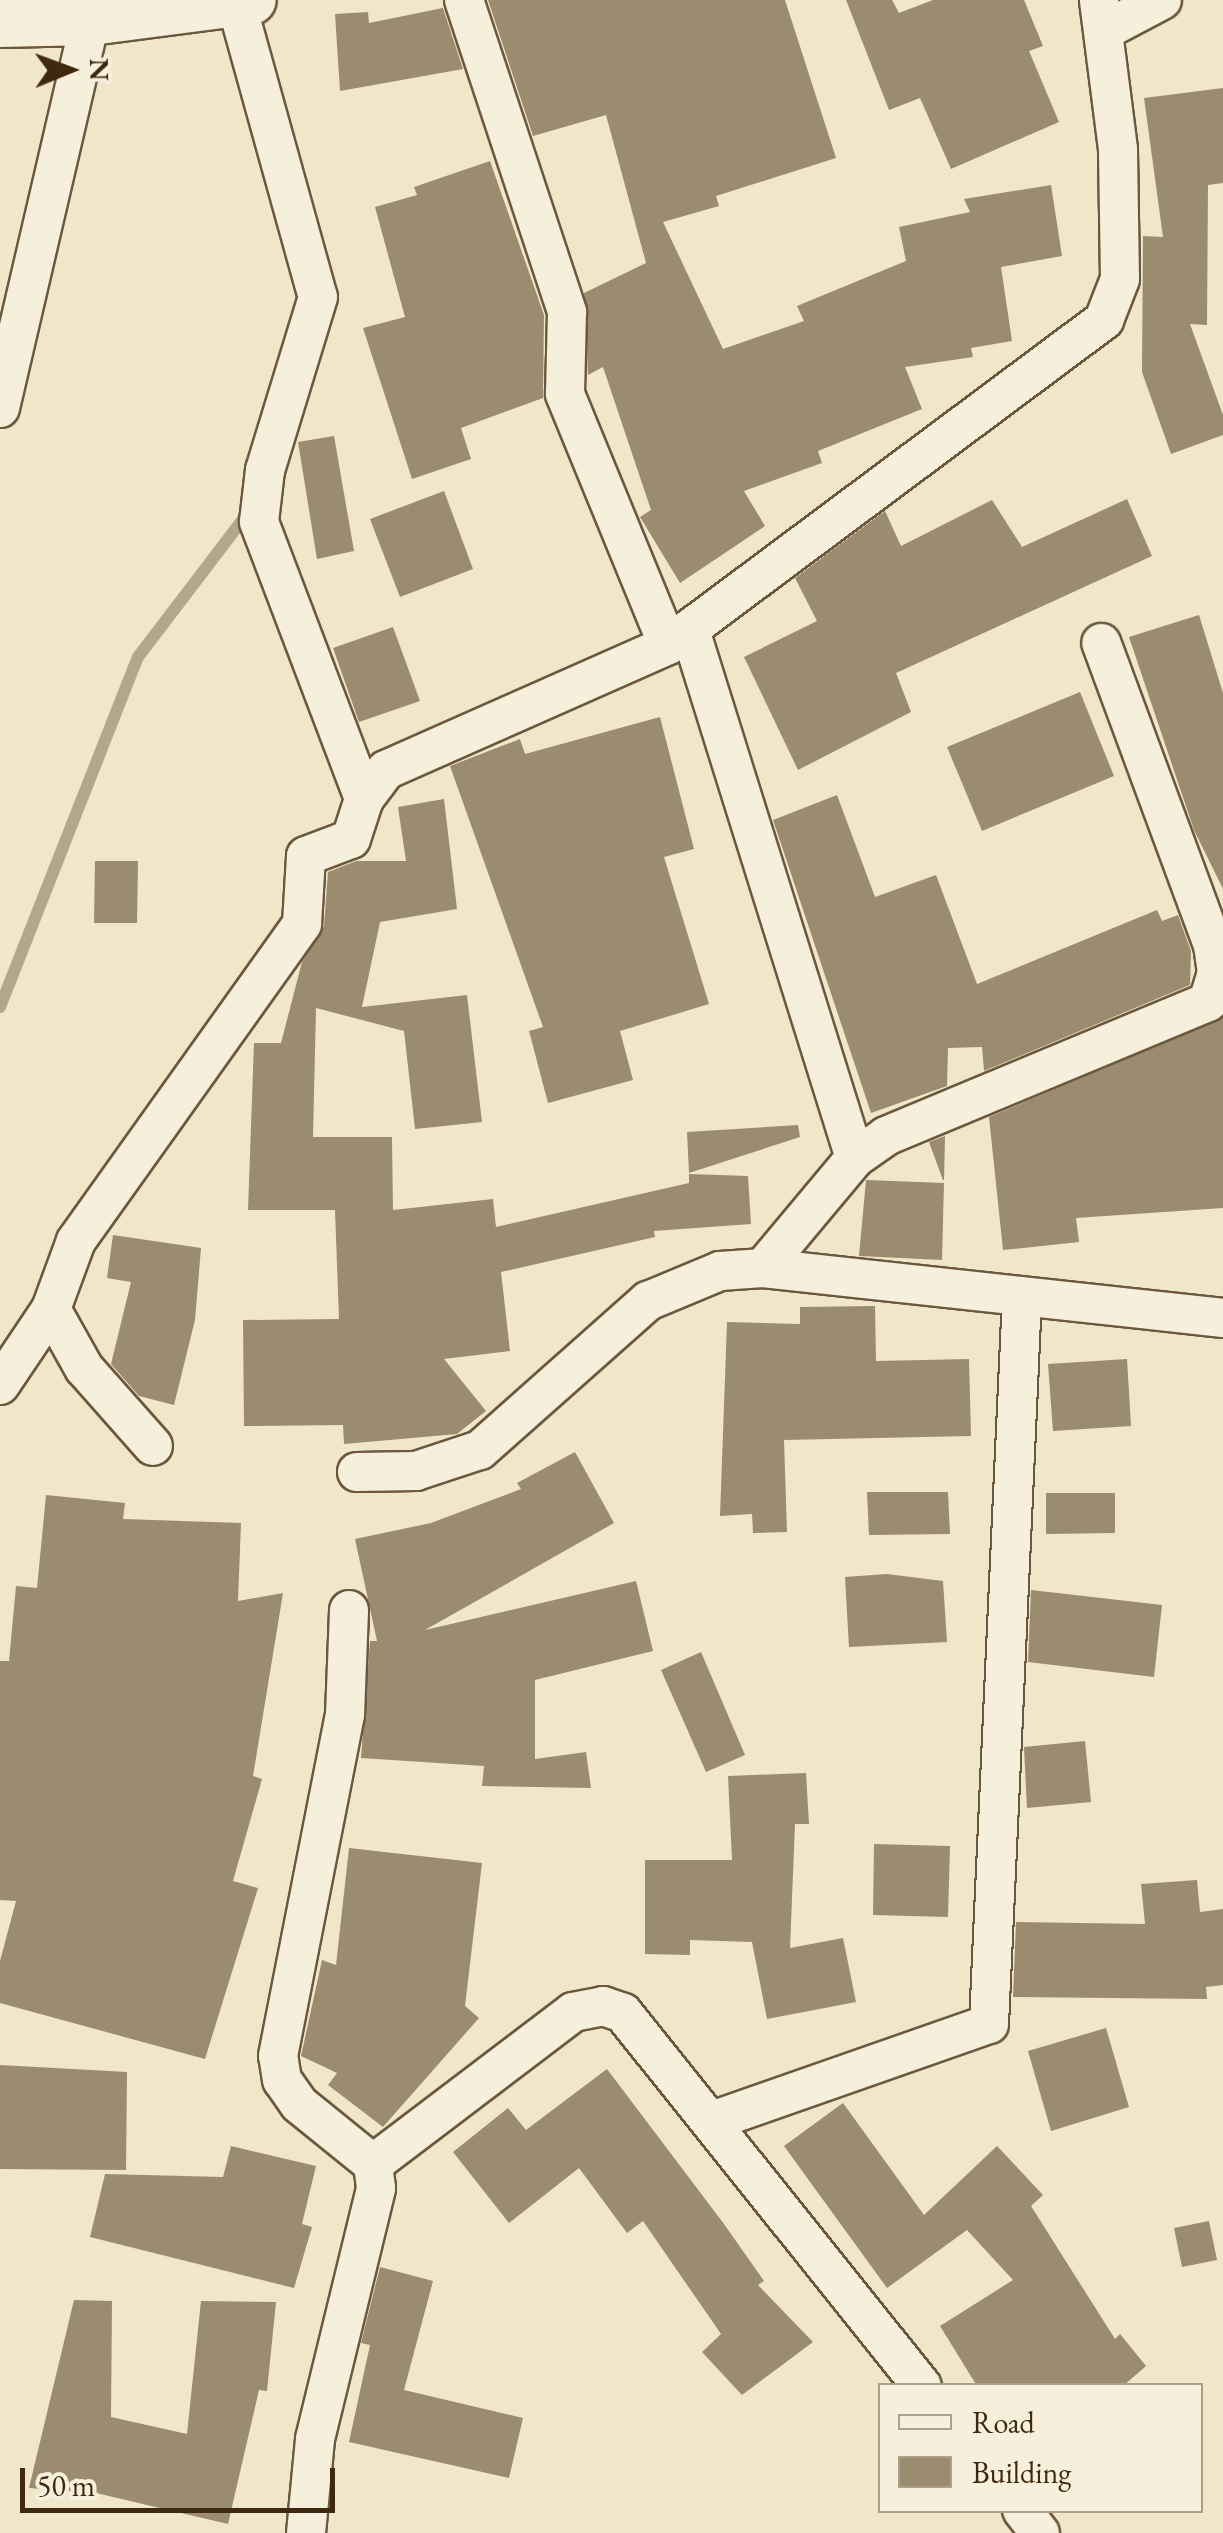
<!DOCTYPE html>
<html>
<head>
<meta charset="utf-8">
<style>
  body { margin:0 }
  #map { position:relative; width:1223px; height:2533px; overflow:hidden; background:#f0e6c9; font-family:"EB Garamond",serif }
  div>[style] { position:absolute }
  .stream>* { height:12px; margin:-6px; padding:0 6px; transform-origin:6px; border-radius:6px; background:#b4a689 }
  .building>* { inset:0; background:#9b8b6f }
  .roads { filter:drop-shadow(2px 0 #6b583d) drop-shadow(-2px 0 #6b583d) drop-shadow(0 2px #6b583d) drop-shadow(0 -2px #6b583d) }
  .minor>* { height:38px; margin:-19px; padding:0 19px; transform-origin:19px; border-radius:19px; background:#f5efdc }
  .tertiary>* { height:48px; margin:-24px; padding:0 24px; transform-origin:24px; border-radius:24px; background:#f5efdc }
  span { translate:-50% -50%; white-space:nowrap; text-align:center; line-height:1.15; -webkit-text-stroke:8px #f5efdc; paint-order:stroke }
  .legend { position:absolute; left:878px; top:2383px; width:325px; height:130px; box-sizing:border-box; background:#f5efdc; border:2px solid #aca08a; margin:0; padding:12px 18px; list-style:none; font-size:30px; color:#3f290e }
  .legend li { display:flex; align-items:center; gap:20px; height:50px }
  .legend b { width:50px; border:2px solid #aca08a }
  .north { position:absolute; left:20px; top:20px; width:100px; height:100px; -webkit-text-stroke:8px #f5efdc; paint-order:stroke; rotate:89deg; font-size:28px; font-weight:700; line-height:40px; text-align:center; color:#3f290e }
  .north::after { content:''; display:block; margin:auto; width:35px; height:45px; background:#3f290e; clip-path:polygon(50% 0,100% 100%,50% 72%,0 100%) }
  .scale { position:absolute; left:20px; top:2468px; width:315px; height:45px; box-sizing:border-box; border:5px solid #3f290e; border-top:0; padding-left:12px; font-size:30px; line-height:35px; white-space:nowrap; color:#3f290e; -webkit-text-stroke:8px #f5efdc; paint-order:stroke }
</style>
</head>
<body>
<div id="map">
  <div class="stream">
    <div style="left:0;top:1007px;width:376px;rotate:-68.5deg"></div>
    <div style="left:138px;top:657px;width:180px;rotate:-52.7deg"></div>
  </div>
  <div class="building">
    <div style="clip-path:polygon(488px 0,785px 0,836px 158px,716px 196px,719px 206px,663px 222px,723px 349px,804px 321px,797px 306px,906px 261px,899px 227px,970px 212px,964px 199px,1051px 185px,1062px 256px,1001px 267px,1012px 341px,971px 348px,973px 357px,905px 367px,922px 409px,818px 451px,822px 463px,744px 491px,765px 526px,680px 583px,640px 517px,651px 510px,603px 367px,588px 375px,584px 293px,646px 263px,606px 115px,533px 136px)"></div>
    <div style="clip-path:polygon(846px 0,892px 0,899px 13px,933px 0,1024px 0,1043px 46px,1029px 51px,1059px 122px,951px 169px,920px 98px,889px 110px)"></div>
    <div style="clip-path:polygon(443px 8px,463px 69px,340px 91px,335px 14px,368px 12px,369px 23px)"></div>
    <div style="clip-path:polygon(1223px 88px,1223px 183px,1208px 185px,1207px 325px,1190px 324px,1223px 415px,1223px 435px,1171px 454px,1142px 372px,1143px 236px,1163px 237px,1144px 98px)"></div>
    <div style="clip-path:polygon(490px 161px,544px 315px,543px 398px,461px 428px,471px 459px,412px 479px,363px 328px,405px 317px,375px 207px,417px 195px,414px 187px)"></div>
    <div style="clip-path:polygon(334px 436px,354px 551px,317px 559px,298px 442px)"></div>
    <div style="clip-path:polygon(444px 491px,473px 569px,400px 597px,370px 519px)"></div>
    <div style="clip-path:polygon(1127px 499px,1152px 556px,896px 673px,911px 712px,798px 770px,744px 657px,817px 621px,795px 578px,885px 511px,901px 546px,992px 500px,1022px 547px)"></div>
    <div style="clip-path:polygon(1199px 615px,1223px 693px,1223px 889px,1194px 830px,1129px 637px)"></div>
    <div style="clip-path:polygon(393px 627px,420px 701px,359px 722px,333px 648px)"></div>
    <div style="clip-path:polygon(1080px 692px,1114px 776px,982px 831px,947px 747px)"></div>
    <div style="clip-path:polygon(660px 717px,694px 849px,664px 857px,709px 1004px,620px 1031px,633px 1080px,548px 1103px,529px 1031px,543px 1027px,450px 766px,520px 739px,525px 754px)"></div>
    <div style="clip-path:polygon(837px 795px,875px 897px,936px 875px,977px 984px,1157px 910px,1162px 921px,1178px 915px,1191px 951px,1190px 985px,984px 1071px,982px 1047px,948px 1048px,947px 1086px,871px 1113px,773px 820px)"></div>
    <div style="clip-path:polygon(444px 799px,457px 909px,380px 922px,362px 1007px,467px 995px,482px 1122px,415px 1129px,404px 1031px,316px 1008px,313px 1137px,392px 1137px,393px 1210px,493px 1199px,496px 1227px,689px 1183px,689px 1174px,748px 1176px,751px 1224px,654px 1231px,655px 1237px,501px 1272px,510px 1351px,444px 1359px,486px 1411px,457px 1434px,344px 1444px,343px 1425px,244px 1426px,243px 1320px,339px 1319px,335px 1210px,248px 1210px,254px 1043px,281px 1043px,302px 962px,324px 926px,328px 872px,356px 861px,406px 861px,398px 807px)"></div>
    <div style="clip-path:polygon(95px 861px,138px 861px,137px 923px,94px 923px)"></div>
    <div style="clip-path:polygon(1223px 1018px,1223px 1208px,1076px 1218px,1079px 1242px,1003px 1250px,989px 1117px)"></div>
    <div style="clip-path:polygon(798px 1125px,800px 1137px,689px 1173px,687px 1132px)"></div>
    <div style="clip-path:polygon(945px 1136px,944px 1180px,943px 1180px,929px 1142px)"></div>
    <div style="clip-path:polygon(866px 1180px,944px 1183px,942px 1260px,859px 1256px)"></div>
    <div style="clip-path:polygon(113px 1235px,201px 1248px,195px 1320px,174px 1405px,139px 1396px,111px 1364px,131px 1282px,107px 1278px)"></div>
    <div style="clip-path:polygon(875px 1306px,876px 1361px,969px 1359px,971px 1436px,784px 1440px,787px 1532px,753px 1533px,752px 1514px,720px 1516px,727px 1322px,800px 1324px,800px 1307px)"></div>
    <div style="clip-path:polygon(1127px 1359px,1131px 1426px,1053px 1431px,1048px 1364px)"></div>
    <div style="clip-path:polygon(575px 1452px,614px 1523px,425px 1630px,636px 1581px,653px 1651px,535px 1680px,535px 1759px,586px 1752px,591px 1788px,482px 1786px,484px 1766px,361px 1758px,370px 1641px,377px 1641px,355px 1539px,431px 1523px,521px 1489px,517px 1483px)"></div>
    <div style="clip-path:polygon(867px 1492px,948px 1492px,950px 1534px,869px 1535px)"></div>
    <div style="clip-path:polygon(1046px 1493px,1115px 1493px,1115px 1533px,1046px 1534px)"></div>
    <div style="clip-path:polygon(46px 1495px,125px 1503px,123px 1519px,241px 1523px,238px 1601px,283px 1593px,253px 1776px,262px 1779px,233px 1881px,258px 1888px,205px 2059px,0 2003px,0 1961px,16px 1901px,0 1900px,0 1661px,9px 1661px,16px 1586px,37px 1588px)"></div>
    <div style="clip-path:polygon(887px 1574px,943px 1581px,947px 1642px,849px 1647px,845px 1577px)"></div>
    <div style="clip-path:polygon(1031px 1590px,1162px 1605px,1154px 1677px,1028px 1662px)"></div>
    <div style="clip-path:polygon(701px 1652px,745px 1755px,706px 1772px,661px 1670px)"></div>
    <div style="clip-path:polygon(1085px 1741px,1091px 1802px,1027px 1808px,1024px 1747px)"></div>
    <div style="clip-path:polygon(806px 1773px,809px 1824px,795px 1824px,790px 1948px,843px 1938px,856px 2002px,767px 2019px,752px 1942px,690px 1940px,690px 1955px,645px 1954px,645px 1860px,732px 1860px,728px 1776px)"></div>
    <div style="clip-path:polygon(874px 1844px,950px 1846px,948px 1917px,873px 1915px)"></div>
    <div style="clip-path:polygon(349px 1848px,482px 1863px,465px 2006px,479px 2018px,383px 2127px,328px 2085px,337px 2073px,301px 2056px,322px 1960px,336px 1965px)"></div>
    <div style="clip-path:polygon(1197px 1880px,1200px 1912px,1223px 1909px,1223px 1985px,1206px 1987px,1207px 1999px,1013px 1997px,1016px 1922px,1145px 1924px,1141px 1884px)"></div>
    <div style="clip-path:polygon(1106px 2028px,1129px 2107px,1051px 2131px,1028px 2051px)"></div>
    <div style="clip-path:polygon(0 2065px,127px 2072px,126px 2170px,0 2169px)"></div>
    <div style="clip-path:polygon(607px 2069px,724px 2224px,764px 2281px,758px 2285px,813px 2342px,742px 2395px,702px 2352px,721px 2334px,643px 2221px,627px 2233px,579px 2168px,509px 2223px,453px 2152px,508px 2108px,526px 2130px)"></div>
    <div style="clip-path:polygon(843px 2103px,924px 2215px,997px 2146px,1043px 2195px,1031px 2206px,1115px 2339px,1120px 2334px,1146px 2366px,1123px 2386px,977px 2386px,940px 2326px,1013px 2280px,967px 2230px,887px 2288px,784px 2146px)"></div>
    <div style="clip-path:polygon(231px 2146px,316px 2166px,302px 2224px,312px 2227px,294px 2288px,90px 2237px,105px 2174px,223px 2177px)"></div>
    <div style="clip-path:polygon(1209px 2221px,1217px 2260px,1182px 2267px,1174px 2228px)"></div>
    <div style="clip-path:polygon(380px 2267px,433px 2281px,404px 2390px,523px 2418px,509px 2478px,349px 2442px,370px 2345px,361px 2343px)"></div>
    <div style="clip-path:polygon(74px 2300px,112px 2301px,111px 2417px,187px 2434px,201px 2301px,276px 2302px,267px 2391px,259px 2390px,228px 2524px,96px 2493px,29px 2488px)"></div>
  </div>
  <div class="roads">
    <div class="minor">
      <div style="left:464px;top:0;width:329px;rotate:71.7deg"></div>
      <div style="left:567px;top:312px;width:82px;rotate:91.4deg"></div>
      <div style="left:565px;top:394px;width:271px;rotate:67.7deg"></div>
      <div style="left:236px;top:2px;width:306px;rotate:74.5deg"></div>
      <div style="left:318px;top:297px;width:181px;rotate:107deg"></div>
      <div style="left:265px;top:470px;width:52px;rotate:96.6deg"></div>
      <div style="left:259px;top:522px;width:296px;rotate:69.2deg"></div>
      <div style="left:1107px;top:29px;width:62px;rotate:-27.8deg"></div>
      <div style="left:0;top:408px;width:419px;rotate:-76.9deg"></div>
      <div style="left:690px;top:630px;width:553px;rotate:72.65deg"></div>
      <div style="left:763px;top:1268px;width:143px;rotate:-50.1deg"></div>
      <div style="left:855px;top:1158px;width:38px;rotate:-35deg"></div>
      <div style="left:886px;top:1136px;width:349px;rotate:-22.6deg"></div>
      <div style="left:1208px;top:1002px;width:30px;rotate:-73deg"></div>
      <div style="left:1217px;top:973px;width:28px;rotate:-98deg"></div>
      <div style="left:1213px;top:945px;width:322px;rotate:-110.3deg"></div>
      <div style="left:51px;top:1309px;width:68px;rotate:60.8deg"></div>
      <div style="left:84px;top:1368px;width:104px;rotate:48.5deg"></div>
      <div style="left:0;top:1385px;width:92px;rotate:-56.1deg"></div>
      <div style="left:51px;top:1309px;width:72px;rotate:-69.8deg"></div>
      <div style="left:76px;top:1241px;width:389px;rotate:-54.5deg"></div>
      <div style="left:302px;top:924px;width:68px;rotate:-86.6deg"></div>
      <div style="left:306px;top:856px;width:48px;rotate:-20.7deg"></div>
      <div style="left:351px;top:839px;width:42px;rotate:-72deg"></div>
      <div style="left:364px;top:799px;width:36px;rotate:-53deg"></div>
      <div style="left:386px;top:770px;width:308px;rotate:-23.9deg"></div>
      <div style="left:668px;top:645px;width:544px;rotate:-36.7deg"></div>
      <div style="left:1104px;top:320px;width:44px;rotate:-68.7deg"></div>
      <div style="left:1120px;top:279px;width:130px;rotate:-90.9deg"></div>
      <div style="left:1118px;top:149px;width:150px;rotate:-97.3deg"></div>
      <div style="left:357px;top:1472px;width:59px;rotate:-1deg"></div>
      <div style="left:416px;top:1471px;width:67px;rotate:-18.2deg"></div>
      <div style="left:480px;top:1450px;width:225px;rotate:-41.6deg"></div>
      <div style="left:648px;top:1301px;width:78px;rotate:-22.6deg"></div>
      <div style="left:720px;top:1271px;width:43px;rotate:-4deg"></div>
      <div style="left:763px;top:1268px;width:463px;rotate:6.2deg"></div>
      <div style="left:712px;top:2121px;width:293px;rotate:-19.3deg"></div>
      <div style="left:989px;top:2024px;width:728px;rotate:-87.4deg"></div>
      <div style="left:373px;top:2164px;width:251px;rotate:-37.2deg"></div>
      <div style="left:573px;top:2012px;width:31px;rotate:-11deg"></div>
      <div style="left:603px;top:2006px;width:21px;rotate:19deg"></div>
      <div style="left:623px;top:2013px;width:478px;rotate:51.3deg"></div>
      <div style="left:1022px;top:2510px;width:29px;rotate:52deg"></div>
      <div style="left:306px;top:2533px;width:94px;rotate:-84.5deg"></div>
      <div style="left:315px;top:2439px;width:258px;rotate:-76.3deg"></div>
      <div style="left:376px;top:2188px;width:24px;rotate:-97deg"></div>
      <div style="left:373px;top:2164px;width:95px;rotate:-141deg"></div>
      <div style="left:299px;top:2104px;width:29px;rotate:-125deg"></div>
      <div style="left:282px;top:2080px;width:24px;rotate:-99deg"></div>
      <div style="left:278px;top:2056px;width:348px;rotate:-78.9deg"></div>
      <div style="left:345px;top:1715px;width:105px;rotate:-87.8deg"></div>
    </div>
    <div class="tertiary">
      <div style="left:0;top:23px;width:90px;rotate:-1.3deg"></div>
      <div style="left:90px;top:21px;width:163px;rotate:-7.4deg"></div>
    </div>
  </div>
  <ul class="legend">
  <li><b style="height:12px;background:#f5efdc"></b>Road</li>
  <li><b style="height:28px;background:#9b8b6f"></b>Building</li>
  </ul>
  <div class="north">N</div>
  <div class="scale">50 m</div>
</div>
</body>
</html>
